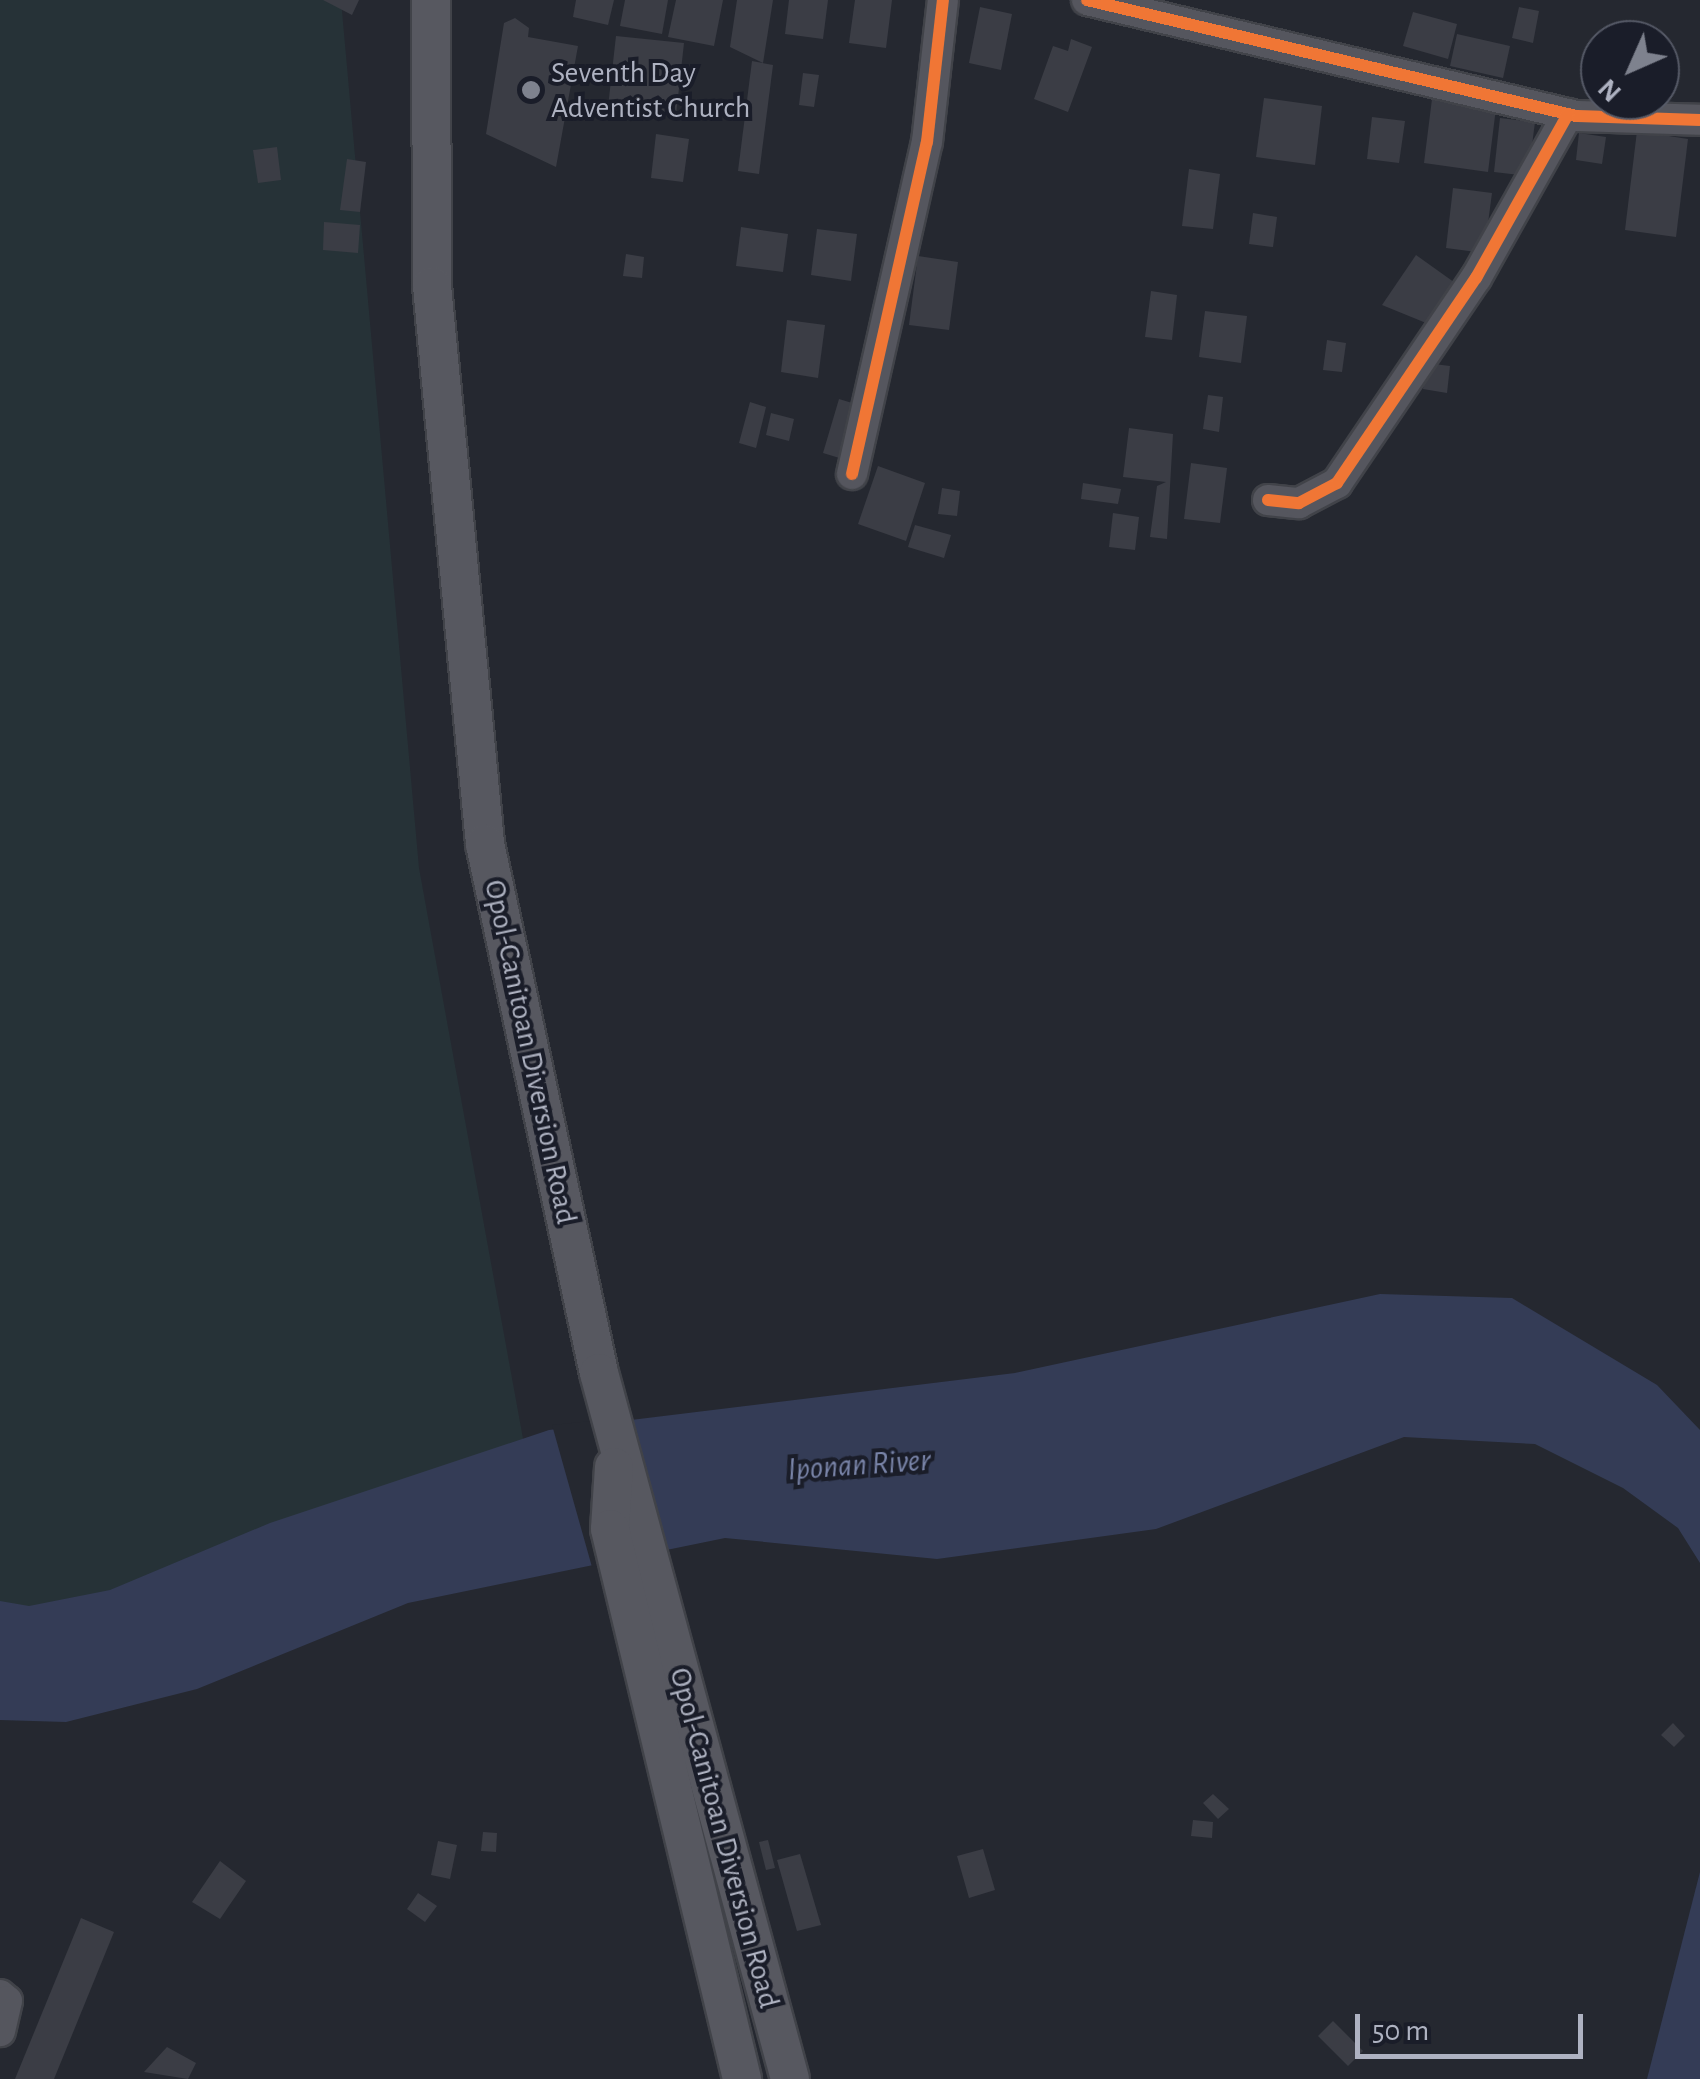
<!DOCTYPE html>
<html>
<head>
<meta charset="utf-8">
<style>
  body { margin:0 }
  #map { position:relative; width:1700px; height:2079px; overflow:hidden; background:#252830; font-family:"Alegreya Sans",sans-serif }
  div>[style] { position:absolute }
  .green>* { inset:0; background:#263237 }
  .water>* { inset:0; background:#343c56 }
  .pier>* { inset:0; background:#252830 }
  .building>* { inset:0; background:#3b3d45 }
  .roads { filter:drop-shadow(2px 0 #414349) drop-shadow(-2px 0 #414349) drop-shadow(0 2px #414349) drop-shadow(0 -2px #414349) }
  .minor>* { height:30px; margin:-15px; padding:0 15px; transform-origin:15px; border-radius:15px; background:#55565e }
  .major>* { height:38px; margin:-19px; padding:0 19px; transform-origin:19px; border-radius:19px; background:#575860 }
  .cycleway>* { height:12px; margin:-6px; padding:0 6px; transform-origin:6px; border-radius:6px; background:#f07635 }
  .dots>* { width:28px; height:28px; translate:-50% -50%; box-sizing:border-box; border:5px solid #1a1d29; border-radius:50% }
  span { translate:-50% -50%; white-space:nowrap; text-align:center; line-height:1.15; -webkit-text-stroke:8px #1a1d29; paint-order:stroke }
  .poi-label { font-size:30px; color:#aeb2c1 }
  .left { translate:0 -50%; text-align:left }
  .street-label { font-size:30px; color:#aeb2c1 }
  .water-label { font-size:32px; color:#7984a8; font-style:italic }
  .north { position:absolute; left:1580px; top:20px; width:100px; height:100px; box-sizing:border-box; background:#1a1d29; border:2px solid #555966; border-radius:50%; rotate:225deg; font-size:28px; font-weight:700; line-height:40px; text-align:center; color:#aeb2c1 }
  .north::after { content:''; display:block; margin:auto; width:35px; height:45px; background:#7e828e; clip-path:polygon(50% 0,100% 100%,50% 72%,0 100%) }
  .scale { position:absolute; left:1355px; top:2014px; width:228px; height:45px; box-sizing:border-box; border:5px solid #aeb2c1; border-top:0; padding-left:12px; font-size:30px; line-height:35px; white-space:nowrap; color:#aeb2c1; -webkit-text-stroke:8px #1a1d29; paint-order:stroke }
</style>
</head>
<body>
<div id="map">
  <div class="green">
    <div style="clip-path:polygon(0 0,341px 0,419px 868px,528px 1466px,236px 1578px,0 1614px)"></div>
  </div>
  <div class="water">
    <div style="clip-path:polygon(1380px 1294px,1512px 1298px,1657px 1385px,1700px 1430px,1700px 1563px,1678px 1528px,1623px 1488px,1535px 1444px,1404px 1437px,1156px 1529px,937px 1559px,725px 1538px,408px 1603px,197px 1689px,66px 1722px,0 1720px,0 1601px,29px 1606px,110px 1590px,270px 1523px,549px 1430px,1015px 1373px)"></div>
    <div style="clip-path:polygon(1700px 1872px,1700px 2079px,1647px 2079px)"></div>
  </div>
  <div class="pier">
    <div style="clip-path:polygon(630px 1417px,668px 1553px,592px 1567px,552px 1425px)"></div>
  </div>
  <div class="building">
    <div style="clip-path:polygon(323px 0,359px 0,352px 15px)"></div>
    <div style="clip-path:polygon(576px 0,614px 0,608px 25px,573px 17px)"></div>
    <div style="clip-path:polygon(625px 0,668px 0,662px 34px,620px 26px)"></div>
    <div style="clip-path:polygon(676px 0,723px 0,714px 46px,668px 37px)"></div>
    <div style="clip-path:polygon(737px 0,773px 0,763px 63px,730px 47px)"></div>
    <div style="clip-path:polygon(789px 0,828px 0,823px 39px,785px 34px)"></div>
    <div style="clip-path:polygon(855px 0,892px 0,886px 48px,849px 43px)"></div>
    <div style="clip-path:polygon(980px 7px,1012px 14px,1001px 70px,969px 63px)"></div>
    <div style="clip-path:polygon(1519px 7px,1539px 11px,1533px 43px,1512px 38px)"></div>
    <div style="clip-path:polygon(1413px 12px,1457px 24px,1448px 59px,1403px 46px)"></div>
    <div style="clip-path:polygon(515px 18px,529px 28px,528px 37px,578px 46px,556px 167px,486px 134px,504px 23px)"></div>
    <div style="clip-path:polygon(1457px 34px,1510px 46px,1503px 78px,1450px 66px)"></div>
    <div style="clip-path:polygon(616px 36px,684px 43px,676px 115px,608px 107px)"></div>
    <div style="clip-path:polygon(1071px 39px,1092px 47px,1068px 112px,1034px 99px,1053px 46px,1068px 51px)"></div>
    <div style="clip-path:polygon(752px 61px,773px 65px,759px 174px,738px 171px)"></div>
    <div style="clip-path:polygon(803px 73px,819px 75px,814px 107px,799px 105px)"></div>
    <div style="clip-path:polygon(1264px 98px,1322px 106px,1315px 165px,1256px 157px)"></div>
    <div style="clip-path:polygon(1432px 99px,1496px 108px,1488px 172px,1424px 163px)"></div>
    <div style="clip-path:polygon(1372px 117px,1405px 121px,1399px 163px,1367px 159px)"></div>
    <div style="clip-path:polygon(1500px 118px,1535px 122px,1528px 176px,1494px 172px)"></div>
    <div style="clip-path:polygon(1637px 131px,1688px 139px,1676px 237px,1625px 230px)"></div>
    <div style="clip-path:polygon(1579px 133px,1606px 137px,1602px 164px,1576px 160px)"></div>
    <div style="clip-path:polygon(656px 134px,689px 139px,683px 182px,651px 178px)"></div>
    <div style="clip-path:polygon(277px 147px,281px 180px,258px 183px,253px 150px)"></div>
    <div style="clip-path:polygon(347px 159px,366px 162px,360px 212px,340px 210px)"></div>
    <div style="clip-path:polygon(1189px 169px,1220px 174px,1213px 229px,1182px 226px)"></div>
    <div style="clip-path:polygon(1453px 188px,1492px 193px,1484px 253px,1446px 248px)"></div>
    <div style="clip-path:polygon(1253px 213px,1277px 217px,1273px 247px,1249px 244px)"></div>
    <div style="clip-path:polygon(324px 222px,360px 225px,358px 253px,323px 250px)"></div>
    <div style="clip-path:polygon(741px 227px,788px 234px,783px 272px,736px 266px)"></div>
    <div style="clip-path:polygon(817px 229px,857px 234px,851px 281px,811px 275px)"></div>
    <div style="clip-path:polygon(626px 254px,644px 257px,642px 278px,623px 276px)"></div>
    <div style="clip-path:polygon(1416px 255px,1458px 285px,1431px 325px,1382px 305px)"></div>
    <div style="clip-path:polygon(918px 256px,958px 262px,949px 330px,909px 325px)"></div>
    <div style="clip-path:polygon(1151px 291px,1177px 295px,1172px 340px,1145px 337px)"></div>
    <div style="clip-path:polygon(1205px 311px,1247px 316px,1241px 363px,1199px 357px)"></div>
    <div style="clip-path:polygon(787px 320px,825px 325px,818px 378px,781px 372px)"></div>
    <div style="clip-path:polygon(1327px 340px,1346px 343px,1342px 372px,1323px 370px)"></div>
    <div style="clip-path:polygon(1426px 363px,1450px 366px,1447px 393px,1423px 389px)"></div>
    <div style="clip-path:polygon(1208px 395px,1223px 397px,1219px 432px,1203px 429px)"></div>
    <div style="clip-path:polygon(839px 399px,862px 406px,846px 460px,823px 453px)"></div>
    <div style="clip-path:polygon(750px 402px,766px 407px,756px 448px,739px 443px)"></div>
    <div style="clip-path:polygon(771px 413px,794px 419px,789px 441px,766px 435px)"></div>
    <div style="clip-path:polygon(1129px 428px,1173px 434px,1167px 539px,1150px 537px,1157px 486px,1166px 482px,1123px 477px)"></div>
    <div style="clip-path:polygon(1191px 463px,1227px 468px,1220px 523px,1184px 519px)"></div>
    <div style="clip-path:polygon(878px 466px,925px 483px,906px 541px,858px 524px)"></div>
    <div style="clip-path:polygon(1083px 483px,1121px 489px,1118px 504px,1081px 499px)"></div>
    <div style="clip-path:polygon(942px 488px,960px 491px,957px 516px,938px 514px)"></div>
    <div style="clip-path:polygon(1113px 513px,1139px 517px,1135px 550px,1109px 547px)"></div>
    <div style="clip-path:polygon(915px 525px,951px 535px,944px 558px,908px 547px)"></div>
    <div style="clip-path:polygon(1673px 1723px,1685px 1736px,1674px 1747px,1661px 1735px)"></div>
    <div style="clip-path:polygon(1213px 1794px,1229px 1809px,1218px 1819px,1203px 1803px)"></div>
    <div style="clip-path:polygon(1193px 1820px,1213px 1822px,1212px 1838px,1191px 1836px)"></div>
    <div style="clip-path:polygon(483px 1832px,497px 1833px,496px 1852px,481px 1851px)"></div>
    <div style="clip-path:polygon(768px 1840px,775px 1868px,766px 1870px,759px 1842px)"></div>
    <div style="clip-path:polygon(438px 1841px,457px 1845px,450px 1879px,431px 1875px)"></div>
    <div style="clip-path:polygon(983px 1849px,995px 1890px,969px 1898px,957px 1856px)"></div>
    <div style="clip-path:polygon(800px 1854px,821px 1925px,797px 1931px,777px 1860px)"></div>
    <div style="clip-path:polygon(220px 1861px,246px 1881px,220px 1919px,192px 1902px)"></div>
    <div style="clip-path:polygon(418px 1893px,437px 1906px,425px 1922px,407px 1909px)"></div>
    <div style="clip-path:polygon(81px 1918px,114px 1932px,54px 2079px,15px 2079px)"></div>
    <div style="clip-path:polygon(1333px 2021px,1363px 2051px,1348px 2066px,1318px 2036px)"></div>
    <div style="clip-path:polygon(167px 2047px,196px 2063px,188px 2079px,144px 2072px)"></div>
  </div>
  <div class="roads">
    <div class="minor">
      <div style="left:1087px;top:0;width:503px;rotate:13.34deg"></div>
      <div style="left:1576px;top:116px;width:124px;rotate:1.8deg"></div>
      <div style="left:852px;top:474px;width:340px;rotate:-77.3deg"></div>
      <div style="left:927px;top:142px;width:143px;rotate:-83.6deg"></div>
      <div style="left:1268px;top:500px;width:31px;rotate:6deg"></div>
      <div style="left:1299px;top:503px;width:43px;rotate:-27.8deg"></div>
      <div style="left:1337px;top:483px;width:248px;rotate:-55.9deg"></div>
      <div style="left:1476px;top:278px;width:188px;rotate:-60.7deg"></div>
      <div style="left:0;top:1995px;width:9px;rotate:41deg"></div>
      <div style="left:7px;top:2001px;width:31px;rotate:103deg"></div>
    </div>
    <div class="major">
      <div style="left:431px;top:0;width:286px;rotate:89.8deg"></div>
      <div style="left:432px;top:286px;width:561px;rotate:84.57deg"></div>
      <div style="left:485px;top:844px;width:541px;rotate:77.84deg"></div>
      <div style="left:599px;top:1373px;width:731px;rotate:74.86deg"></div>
      <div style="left:614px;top:1467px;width:62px;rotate:93.7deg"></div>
      <div style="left:610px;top:1529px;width:566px;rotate:76.5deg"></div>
    </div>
  </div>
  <div class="cycleway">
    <div style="left:1087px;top:0;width:503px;rotate:13.34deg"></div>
    <div style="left:1576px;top:116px;width:124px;rotate:1.8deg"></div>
    <div style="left:852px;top:474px;width:340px;rotate:-77.3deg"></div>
    <div style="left:927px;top:142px;width:143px;rotate:-83.6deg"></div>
    <div style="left:1268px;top:500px;width:31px;rotate:6deg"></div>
    <div style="left:1299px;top:503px;width:43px;rotate:-27.8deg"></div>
    <div style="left:1337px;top:483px;width:248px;rotate:-55.9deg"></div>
    <div style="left:1476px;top:278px;width:188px;rotate:-60.7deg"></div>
  </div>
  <div class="dots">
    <div style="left:531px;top:90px;background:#7e828e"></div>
  </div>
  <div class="poi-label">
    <span class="left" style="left:551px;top:90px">Seventh Day<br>Adventist Church</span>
  </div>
  <div class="street-label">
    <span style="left:530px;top:1052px;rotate:78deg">Opol-Canitoan Diversion Road</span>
    <span style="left:724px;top:1838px;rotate:75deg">Opol-Canitoan Diversion Road</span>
  </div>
  <div class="water-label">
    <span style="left:859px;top:1465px;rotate:-4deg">Iponan River</span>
  </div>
  <div class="north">N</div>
  <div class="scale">50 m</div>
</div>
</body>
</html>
